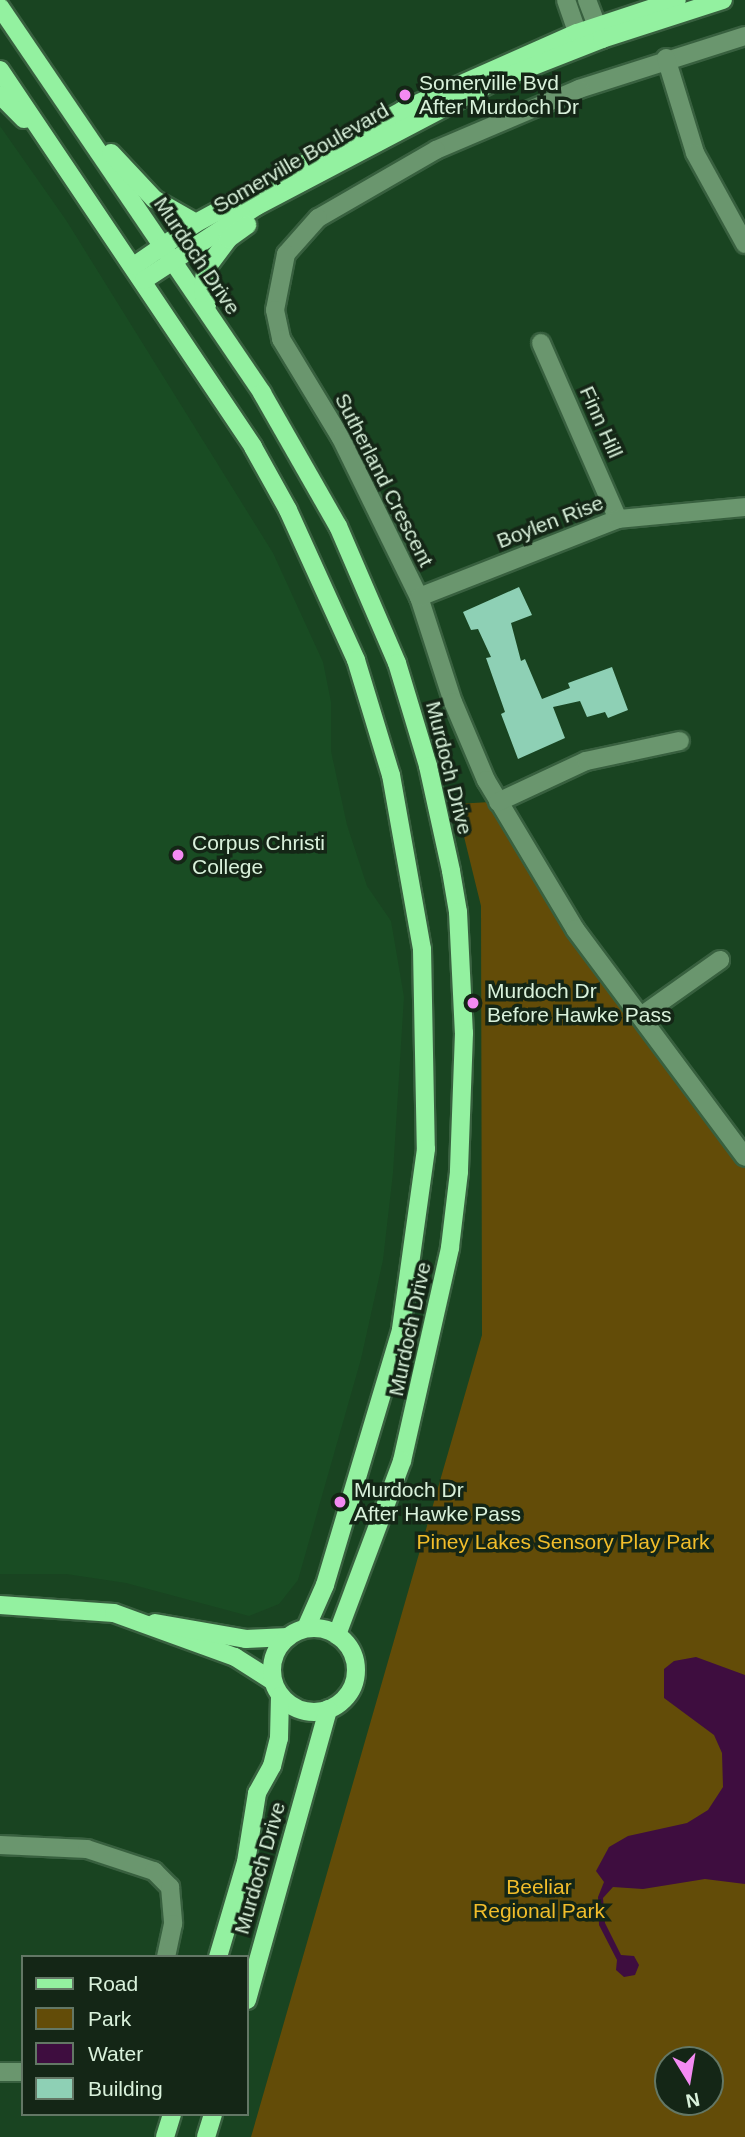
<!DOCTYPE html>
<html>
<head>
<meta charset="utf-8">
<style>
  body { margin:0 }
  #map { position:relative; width:745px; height:2137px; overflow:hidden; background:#194421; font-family:Helvetica,sans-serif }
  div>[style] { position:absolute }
  .built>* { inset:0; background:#194c23 }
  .green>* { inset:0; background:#634c08 }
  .water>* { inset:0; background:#3e0d3f }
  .building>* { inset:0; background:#8ed0b5 }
  .roads { filter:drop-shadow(2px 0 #38603f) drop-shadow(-2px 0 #38603f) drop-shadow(0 2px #38603f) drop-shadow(0 -2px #38603f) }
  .minor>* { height:18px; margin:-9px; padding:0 9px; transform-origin:9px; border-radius:9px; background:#6a966e }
  .major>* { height:18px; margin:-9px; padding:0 9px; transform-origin:9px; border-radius:9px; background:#93f1a0 }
  .major>.ring { margin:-9px; padding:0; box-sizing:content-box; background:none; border:18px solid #93f1a0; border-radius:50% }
  .dots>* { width:19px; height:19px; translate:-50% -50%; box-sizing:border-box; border:4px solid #142616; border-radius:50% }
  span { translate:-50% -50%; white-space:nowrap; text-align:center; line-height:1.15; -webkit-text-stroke:7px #142616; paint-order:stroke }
  .poi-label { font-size:21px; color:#d9f1db }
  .left { translate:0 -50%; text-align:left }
  .street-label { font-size:21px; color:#d9f1db }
  .park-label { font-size:21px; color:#f1bd2b }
  .legend { position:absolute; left:21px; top:1955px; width:228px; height:161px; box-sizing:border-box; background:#142616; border:2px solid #637765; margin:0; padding:9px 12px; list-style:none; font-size:21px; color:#d9f1db }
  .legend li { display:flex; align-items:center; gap:14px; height:35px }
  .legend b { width:35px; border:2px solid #637765 }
  .north { position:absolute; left:654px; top:2046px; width:70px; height:70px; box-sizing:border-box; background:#142616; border:2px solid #637765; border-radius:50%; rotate:169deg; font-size:19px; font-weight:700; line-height:28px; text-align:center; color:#d9f1db }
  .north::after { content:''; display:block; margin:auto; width:24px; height:32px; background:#f38af2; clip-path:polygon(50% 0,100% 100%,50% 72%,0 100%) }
</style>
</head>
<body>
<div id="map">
  <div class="built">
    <div style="clip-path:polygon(0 126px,66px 220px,273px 553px,323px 662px,331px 702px,331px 751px,347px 825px,367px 886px,391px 921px,404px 997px,393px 1173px,383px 1260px,361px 1359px,298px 1580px,279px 1604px,249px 1616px,126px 1583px,66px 1574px,0 1574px)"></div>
  </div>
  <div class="green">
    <div style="clip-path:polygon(evenodd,490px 802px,562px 928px,745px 1168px,745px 2137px,251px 2137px,482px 1335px,481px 906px,456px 804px,490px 802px,668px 2060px,710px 2060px,710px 2102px,668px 2102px,668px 2060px)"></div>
  </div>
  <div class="water">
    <div style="clip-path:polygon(696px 1657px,745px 1675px,745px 1884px,705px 1879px,643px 1889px,613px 1887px,603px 1898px,605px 1923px,621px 1955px,634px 1956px,639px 1965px,635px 1975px,624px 1977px,616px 1970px,617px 1960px,599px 1925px,598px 1897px,604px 1882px,596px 1871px,609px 1847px,628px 1836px,687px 1823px,708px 1810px,723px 1787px,722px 1753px,714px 1735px,664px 1698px,664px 1669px,674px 1661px)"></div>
  </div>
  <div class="building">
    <div style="clip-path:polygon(519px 587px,532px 615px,511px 623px,521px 661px,525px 659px,542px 699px,570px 688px,568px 683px,612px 667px,628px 710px,608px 718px,605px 712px,587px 717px,580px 701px,553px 707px,565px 738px,518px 759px,501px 714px,505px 712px,486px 658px,491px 657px,478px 629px,471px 630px,463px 612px)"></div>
  </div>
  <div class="roads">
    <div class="minor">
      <div style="left:566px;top:0;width:49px;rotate:70.8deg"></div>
      <div style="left:587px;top:0;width:42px;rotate:69deg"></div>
      <div style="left:745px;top:36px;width:174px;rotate:162.3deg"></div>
      <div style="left:579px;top:89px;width:155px;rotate:156.9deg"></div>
      <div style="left:436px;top:150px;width:136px;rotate:150deg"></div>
      <div style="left:318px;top:218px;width:48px;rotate:131.6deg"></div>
      <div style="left:286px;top:254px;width:57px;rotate:101.1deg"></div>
      <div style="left:275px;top:310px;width:30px;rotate:78deg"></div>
      <div style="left:281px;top:339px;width:116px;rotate:58.8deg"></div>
      <div style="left:341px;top:438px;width:177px;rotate:63.9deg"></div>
      <div style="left:419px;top:597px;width:110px;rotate:72.1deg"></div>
      <div style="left:453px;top:702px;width:85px;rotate:67.1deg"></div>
      <div style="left:486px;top:780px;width:174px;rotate:59.1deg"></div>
      <div style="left:575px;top:929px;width:284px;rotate:53.3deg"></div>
      <div style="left:666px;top:58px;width:99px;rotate:73deg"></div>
      <div style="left:695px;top:153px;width:104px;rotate:61.2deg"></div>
      <div style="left:541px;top:343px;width:192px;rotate:66.4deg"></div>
      <div style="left:419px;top:597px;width:214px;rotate:-21.4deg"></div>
      <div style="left:618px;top:519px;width:128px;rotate:-5.4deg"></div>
      <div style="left:498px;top:802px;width:97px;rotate:-25deg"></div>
      <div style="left:586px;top:761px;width:96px;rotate:-12deg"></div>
      <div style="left:641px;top:1016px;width:97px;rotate:-35.3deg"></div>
      <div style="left:0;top:1845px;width:87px;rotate:2.6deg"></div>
      <div style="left:87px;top:1849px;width:71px;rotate:18.2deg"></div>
      <div style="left:154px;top:1871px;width:23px;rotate:45deg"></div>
      <div style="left:170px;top:1887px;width:37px;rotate:85deg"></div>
      <div style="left:173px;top:1924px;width:34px;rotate:102deg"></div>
      <div style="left:0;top:2072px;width:23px"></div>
    </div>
    <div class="major">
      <div style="left:0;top:7px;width:467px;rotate:55.8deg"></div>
      <div style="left:262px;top:393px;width:153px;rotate:60.3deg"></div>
      <div style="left:338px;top:526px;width:149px;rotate:66.7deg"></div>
      <div style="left:397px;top:663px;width:108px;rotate:73.2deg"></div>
      <div style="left:428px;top:766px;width:107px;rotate:77.6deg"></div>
      <div style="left:451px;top:871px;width:42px;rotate:80.3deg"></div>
      <div style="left:458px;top:912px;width:121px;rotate:87.2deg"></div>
      <div style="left:464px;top:1033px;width:139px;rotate:92.1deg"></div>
      <div style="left:459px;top:1172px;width:77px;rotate:96.8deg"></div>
      <div style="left:450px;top:1248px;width:218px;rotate:102.7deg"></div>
      <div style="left:402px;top:1461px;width:186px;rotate:110.5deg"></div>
      <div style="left:0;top:70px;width:454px;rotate:56.1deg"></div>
      <div style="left:253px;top:447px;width:72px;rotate:60.9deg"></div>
      <div style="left:288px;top:510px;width:165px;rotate:65.6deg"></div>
      <div style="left:356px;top:660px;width:120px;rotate:73.1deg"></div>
      <div style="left:391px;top:775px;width:177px;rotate:79.9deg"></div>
      <div style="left:422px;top:949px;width:200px;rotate:88.9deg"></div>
      <div style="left:426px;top:1149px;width:183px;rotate:97.9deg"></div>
      <div style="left:401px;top:1330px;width:266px;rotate:106.6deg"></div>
      <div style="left:325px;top:1585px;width:47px;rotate:113.8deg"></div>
      <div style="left:0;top:95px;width:34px;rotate:45deg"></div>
      <div style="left:111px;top:153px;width:63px;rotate:46.9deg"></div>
      <div style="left:154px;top:199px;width:48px;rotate:29.7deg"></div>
      <div style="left:134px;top:266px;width:75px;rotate:-34.7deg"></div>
      <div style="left:196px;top:223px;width:236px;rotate:-28.6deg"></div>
      <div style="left:403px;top:110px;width:190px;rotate:-23.9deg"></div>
      <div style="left:577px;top:33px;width:105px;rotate:-18.3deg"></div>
      <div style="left:144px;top:280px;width:135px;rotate:-33.2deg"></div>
      <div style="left:257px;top:206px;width:267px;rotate:-27.7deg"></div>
      <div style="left:493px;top:82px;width:117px;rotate:-21.5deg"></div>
      <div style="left:602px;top:39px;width:127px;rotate:-17.9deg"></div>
      <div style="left:207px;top:305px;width:13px;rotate:-108deg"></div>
      <div style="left:203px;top:293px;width:23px;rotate:-85deg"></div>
      <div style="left:205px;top:270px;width:39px;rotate:-53deg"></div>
      <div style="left:228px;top:239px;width:24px;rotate:-36deg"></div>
      <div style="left:0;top:1605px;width:114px;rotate:4deg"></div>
      <div style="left:114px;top:1613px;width:129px;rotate:20deg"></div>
      <div style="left:235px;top:1657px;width:45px;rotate:32.3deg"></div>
      <div style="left:155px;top:1623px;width:92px;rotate:10deg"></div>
      <div style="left:246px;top:1639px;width:42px;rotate:-2.7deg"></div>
      <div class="ring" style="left:272px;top:1628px;width:66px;height:66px"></div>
      <div style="left:218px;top:1957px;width:99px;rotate:-73.6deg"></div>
      <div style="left:246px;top:1862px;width:70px;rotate:-80.9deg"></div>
      <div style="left:257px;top:1793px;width:31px;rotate:-61deg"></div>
      <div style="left:272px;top:1766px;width:29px;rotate:-76deg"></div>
      <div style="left:279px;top:1738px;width:42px;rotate:-88.6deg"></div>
      <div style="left:247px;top:2000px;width:302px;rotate:-74.4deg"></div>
      <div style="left:165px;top:2137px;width:24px;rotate:-73deg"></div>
      <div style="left:206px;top:2137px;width:24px;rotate:-73deg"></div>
    </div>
  </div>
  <div class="dots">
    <div style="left:405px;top:95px;background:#f38af2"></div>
    <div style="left:178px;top:855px;background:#f38af2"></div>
    <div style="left:473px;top:1003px;background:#f38af2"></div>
    <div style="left:340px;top:1502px;background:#f38af2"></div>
  </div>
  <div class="poi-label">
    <span class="left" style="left:419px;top:95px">Somerville Bvd<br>After Murdoch Dr</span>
    <span class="left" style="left:192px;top:855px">Corpus Christi<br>College</span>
    <span class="left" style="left:487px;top:1003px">Murdoch Dr<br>Before Hawke Pass</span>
    <span class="left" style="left:354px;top:1502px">Murdoch Dr<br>After Hawke Pass</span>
  </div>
  <div class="street-label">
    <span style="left:301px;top:158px;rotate:-30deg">Somerville Boulevard</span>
    <span style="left:197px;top:256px;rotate:56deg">Murdoch Drive</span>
    <span style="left:601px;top:422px;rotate:66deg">Finn Hill</span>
    <span style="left:384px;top:480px;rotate:63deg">Sutherland Crescent</span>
    <span style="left:550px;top:522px;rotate:-21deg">Boylen Rise</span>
    <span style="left:449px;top:768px;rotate:76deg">Murdoch Drive</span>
    <span style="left:410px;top:1329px;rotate:-78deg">Murdoch Drive</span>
    <span style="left:260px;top:1868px;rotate:-74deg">Murdoch Drive</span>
  </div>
  <div class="park-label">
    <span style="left:563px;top:1542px">Piney Lakes Sensory Play Park</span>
    <span style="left:539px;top:1899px">Beeliar<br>Regional Park</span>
  </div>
  <ul class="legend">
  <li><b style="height:9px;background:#93f1a0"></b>Road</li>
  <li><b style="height:19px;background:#634c08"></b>Park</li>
  <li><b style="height:19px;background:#3e0d3f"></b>Water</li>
  <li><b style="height:19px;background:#8ed0b5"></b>Building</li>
  </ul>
  <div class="north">N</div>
</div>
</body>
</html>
